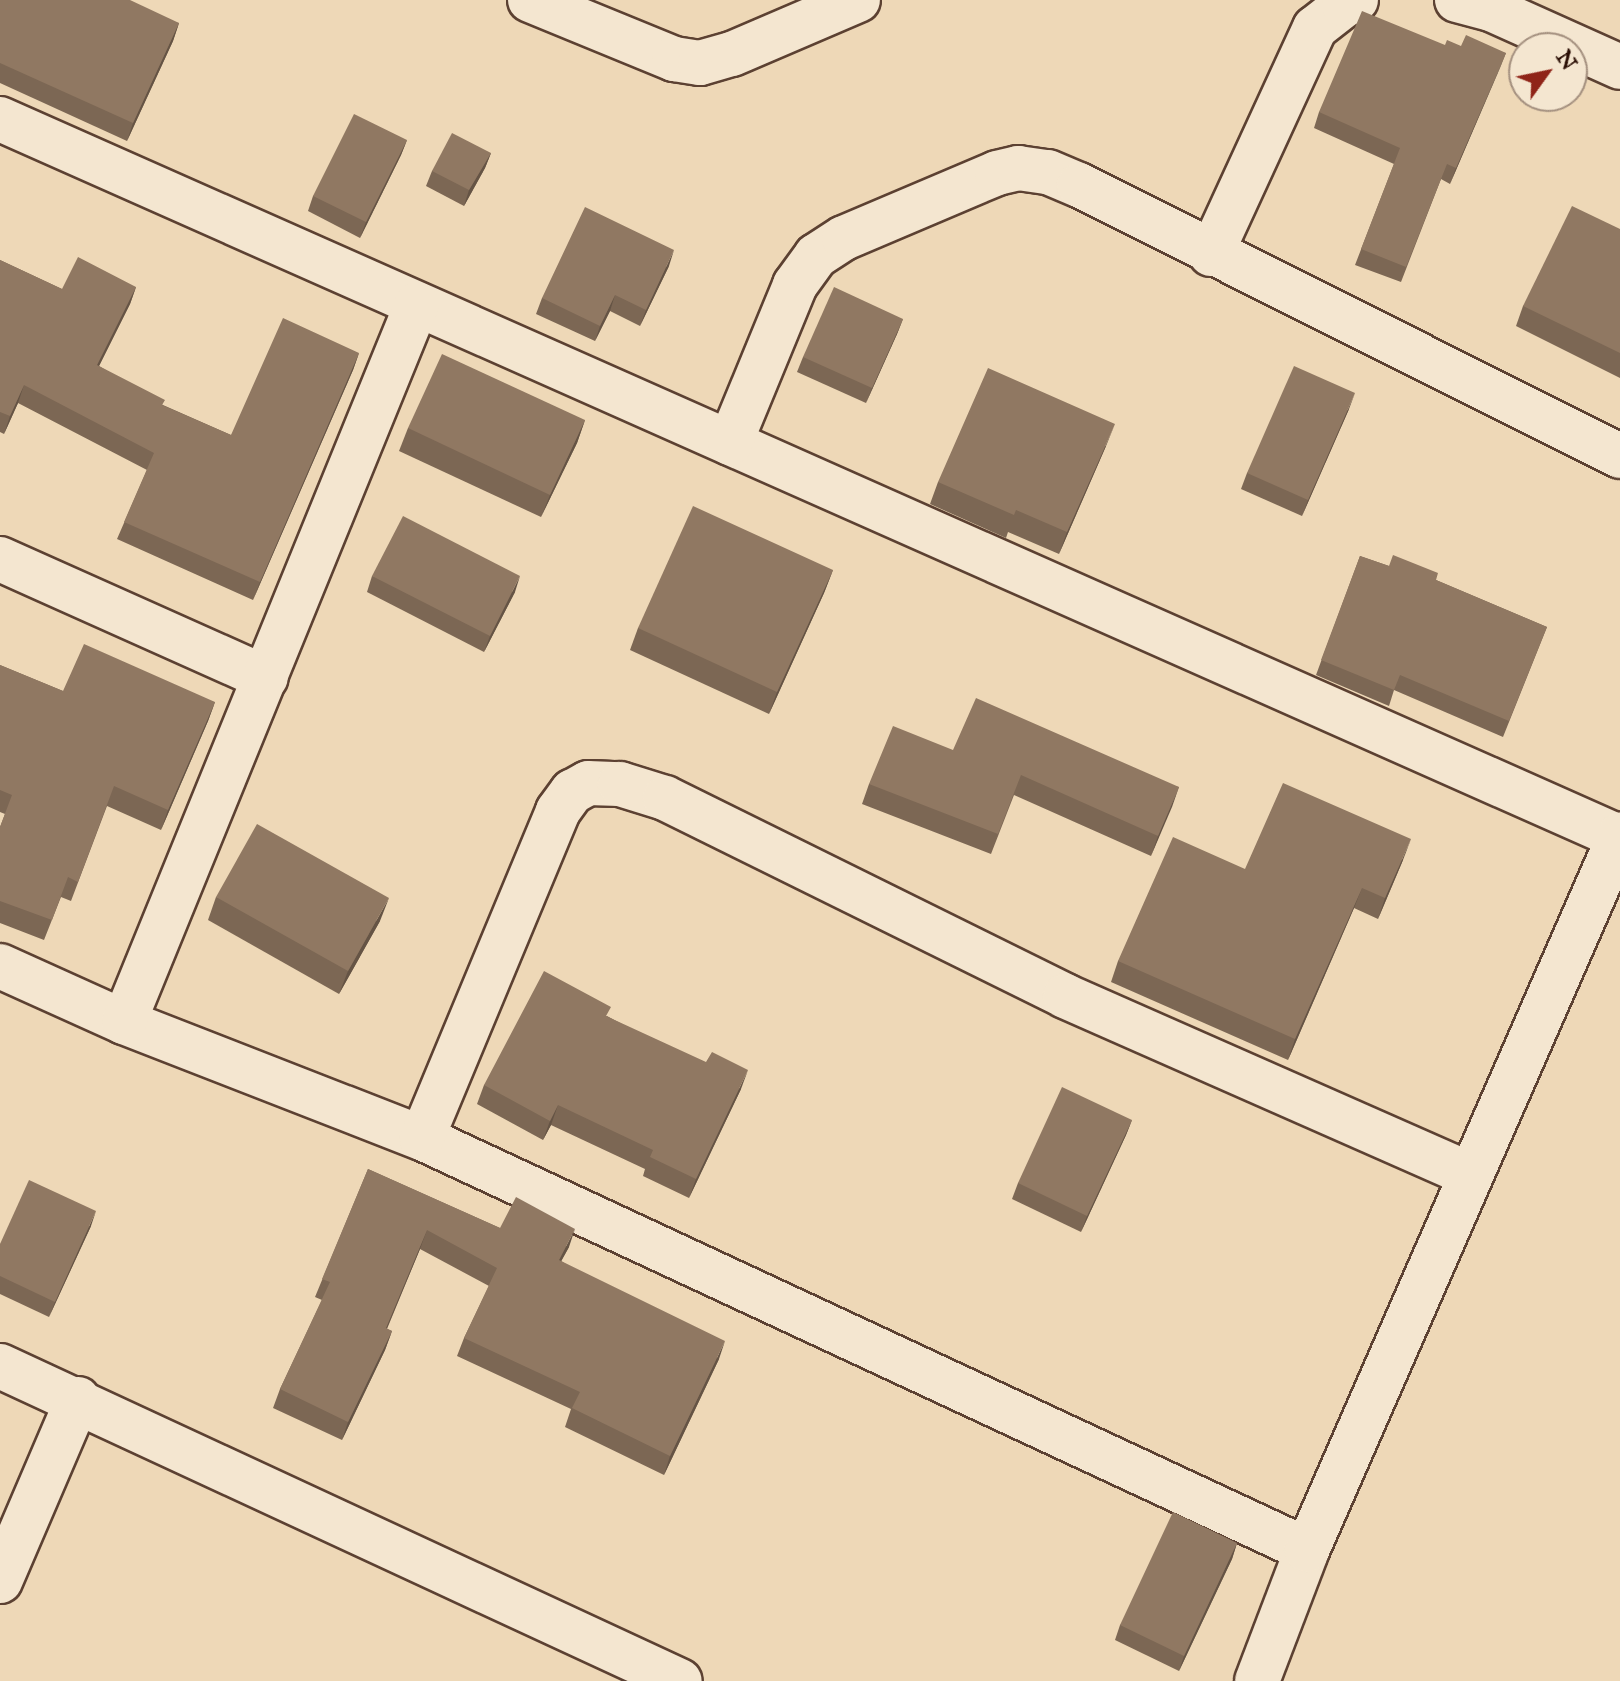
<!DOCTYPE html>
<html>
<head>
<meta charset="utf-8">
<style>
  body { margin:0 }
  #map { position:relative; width:1620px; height:1681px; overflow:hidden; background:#eed8b7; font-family:"IM FELL Great Primer",serif }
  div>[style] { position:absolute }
  .roads { filter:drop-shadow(2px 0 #5c4132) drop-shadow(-2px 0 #5c4132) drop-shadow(0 2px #5c4132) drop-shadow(0 -2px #5c4132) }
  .minor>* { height:44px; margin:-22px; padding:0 22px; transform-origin:22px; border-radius:22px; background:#f4e6d0 }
  .wall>* { inset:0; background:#7c6754 }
  .shaded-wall>* { inset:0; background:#655445 }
  .building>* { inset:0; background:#907862 }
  span { translate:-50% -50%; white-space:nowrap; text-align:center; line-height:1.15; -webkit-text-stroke:6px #f4e6d0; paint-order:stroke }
  .north { position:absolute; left:1508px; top:32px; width:80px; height:80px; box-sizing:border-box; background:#f4e6d0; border:2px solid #a4907f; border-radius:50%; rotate:57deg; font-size:22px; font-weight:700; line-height:32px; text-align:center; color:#2b0f05 }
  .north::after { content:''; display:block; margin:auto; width:28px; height:36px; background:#8f2418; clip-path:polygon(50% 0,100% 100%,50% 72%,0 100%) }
</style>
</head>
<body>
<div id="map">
  <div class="roads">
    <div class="minor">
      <div style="left:530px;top:0;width:156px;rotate:22.3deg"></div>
      <div style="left:674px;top:59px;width:26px;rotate:9deg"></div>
      <div style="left:700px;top:63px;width:33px;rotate:-16deg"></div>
      <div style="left:732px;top:54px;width:137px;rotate:-23.2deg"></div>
      <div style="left:1457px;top:0;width:35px;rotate:15deg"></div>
      <div style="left:1491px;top:9px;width:141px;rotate:24.2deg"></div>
      <div style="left:0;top:119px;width:1771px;rotate:23.92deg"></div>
      <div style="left:1211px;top:254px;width:249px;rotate:-65.3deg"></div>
      <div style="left:1315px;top:28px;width:37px;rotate:-38deg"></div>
      <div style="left:1344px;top:5px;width:13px;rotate:-23deg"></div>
      <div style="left:730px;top:443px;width:171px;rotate:-67.6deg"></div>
      <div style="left:795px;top:285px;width:36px;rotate:-54deg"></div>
      <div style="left:816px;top:256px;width:33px;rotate:-33deg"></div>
      <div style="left:844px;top:238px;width:166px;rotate:-23deg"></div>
      <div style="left:997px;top:173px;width:22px;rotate:-13deg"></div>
      <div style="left:1018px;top:168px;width:30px;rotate:8deg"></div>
      <div style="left:1048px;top:172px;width:34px;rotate:23deg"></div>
      <div style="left:1079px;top:185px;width:605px;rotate:26.61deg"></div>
      <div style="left:0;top:559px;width:291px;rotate:24.1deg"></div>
      <div style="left:0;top:966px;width:136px;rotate:24.3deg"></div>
      <div style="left:124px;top:1022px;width:320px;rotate:21.3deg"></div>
      <div style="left:422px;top:1138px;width:976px;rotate:24.96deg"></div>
      <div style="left:124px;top:1022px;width:775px;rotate:-67.8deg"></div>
      <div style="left:422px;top:1138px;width:354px;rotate:-67.4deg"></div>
      <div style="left:558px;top:811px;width:24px;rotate:-54deg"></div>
      <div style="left:572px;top:792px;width:18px;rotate:-29deg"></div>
      <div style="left:588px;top:783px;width:32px;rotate:2deg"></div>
      <div style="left:620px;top:784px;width:47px;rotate:17.3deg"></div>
      <div style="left:665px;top:798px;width:446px;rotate:26.3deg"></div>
      <div style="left:1065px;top:996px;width:443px;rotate:23.8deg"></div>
      <div style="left:0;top:1366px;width:749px;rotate:24.86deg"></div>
      <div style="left:0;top:1581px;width:198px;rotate:-66.8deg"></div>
      <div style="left:1257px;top:1681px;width:140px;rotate:-69.1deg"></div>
      <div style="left:1307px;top:1550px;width:781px;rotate:-66.36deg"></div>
    </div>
  </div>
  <div class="wall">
    <div style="clip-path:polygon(0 0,179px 23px,173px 41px,127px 141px,0 83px)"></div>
    <div style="clip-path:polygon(1445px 45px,1506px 53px,1450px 184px,1441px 179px,1401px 282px,1355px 265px,1394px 164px,1314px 128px,1319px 112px)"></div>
    <div style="clip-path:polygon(407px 140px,401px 155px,360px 238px,308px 211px,313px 196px)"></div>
    <div style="clip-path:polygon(491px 153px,485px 168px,464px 206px,426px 186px,432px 171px)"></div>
    <div style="clip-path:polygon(1620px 229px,1620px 378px,1516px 326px,1523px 306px)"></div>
    <div style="clip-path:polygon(0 260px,62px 289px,136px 287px,130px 304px,99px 366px,163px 405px,231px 435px,359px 353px,353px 370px,253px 600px,117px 539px,147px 470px,18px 403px,4px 434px,0 432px)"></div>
    <div style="clip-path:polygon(669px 266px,640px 326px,610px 311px,595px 341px,536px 314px,542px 298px)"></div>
    <div style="clip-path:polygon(903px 319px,897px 334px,866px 403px,797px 372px,803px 357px)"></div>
    <div style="clip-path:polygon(1349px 409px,1302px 516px,1241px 489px,1247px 473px)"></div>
    <div style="clip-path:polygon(585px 420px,577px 443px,541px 517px,399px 451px,408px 428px)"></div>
    <div style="clip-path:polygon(1106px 446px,1059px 554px,1008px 532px,1006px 538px,930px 504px,938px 482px)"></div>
    <div style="clip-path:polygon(1360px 556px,1389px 566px,1436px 580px,1547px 627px,1503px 737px,1394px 690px,1389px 706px,1316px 675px)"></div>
    <div style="clip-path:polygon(833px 570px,824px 593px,769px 714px,630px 650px,638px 628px)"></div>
    <div style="clip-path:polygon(372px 576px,515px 592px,484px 652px,367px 592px)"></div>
    <div style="clip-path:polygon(0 665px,63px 691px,215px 702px,208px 721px,161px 830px,107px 806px,71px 901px,61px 897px,44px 940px,0 923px,0 827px,5px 814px,0 812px)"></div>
    <div style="clip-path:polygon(953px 750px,1179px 787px,1151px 856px,1014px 795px,991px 854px,862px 804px,869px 784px)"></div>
    <div style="clip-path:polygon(1403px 860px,1378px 919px,1354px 908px,1288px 1060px,1111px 982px,1118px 961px,1245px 869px)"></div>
    <div style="clip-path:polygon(216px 897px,380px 921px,339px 994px,208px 920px)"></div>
    <div style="clip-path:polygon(607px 1016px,741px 1089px,689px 1198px,643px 1176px,645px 1169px,551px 1125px,543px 1140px,477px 1104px,484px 1085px)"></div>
    <div style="clip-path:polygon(1132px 1120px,1126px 1135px,1081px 1232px,1012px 1199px,1018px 1183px)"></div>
    <div style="clip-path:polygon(368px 1169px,500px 1228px,569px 1247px,561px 1261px,719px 1359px,664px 1475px,565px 1427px,571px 1409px,457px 1356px,464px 1338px,489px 1286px,420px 1249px,387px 1329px,392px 1331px,385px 1350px,342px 1440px,273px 1408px,280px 1389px,322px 1300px,315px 1297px)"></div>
    <div style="clip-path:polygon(91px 1226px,49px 1317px,0 1294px,0 1244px)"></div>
    <div style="clip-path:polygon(1237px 1543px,1232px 1559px,1179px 1671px,1115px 1640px,1120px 1625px)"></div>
  </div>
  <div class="shaded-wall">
    <div style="clip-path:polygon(179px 23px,173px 41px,127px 141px,133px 123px)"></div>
    <div style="clip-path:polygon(1506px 53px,1500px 68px,1450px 184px,1456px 168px)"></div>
    <div style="clip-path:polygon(407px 140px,401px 155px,360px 238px,366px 222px)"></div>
    <div style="clip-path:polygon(491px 153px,485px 168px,464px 206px,469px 190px)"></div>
    <div style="clip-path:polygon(674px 250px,669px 266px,640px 326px,646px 310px)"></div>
    <div style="clip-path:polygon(136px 287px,130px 304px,91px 382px,97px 365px)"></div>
    <div style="clip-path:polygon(615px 295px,610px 311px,595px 341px,600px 326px)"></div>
    <div style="clip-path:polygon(903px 319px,897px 334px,866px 403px,872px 388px)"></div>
    <div style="clip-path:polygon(359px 353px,353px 370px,253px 600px,260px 582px)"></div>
    <div style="clip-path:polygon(24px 385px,18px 403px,4px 434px,10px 416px)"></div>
    <div style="clip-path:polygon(1355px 393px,1349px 409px,1302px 516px,1308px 500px)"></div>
    <div style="clip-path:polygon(585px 420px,577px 443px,541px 517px,550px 495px)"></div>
    <div style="clip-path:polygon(1115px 424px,1106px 446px,1059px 554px,1067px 532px)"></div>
    <div style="clip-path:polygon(833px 570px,824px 593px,769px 714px,777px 692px)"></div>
    <div style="clip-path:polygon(520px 576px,515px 592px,484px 652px,490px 636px)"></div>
    <div style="clip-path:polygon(215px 702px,208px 721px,161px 830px,168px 810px)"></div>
    <div style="clip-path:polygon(1179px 787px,1172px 807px,1151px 856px,1158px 836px)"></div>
    <div style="clip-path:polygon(1411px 839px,1403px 860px,1378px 919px,1385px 898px)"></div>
    <div style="clip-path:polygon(1362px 888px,1354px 908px,1288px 1060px,1295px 1039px)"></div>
    <div style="clip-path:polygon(389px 898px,380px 921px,339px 994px,348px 971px)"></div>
    <div style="clip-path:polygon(748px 1070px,741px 1089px,689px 1198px,696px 1179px)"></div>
    <div style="clip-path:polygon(558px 1105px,551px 1125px,543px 1140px,550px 1121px)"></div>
    <div style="clip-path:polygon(1132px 1120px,1126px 1135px,1081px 1232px,1087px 1216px)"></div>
    <div style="clip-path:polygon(96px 1211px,91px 1226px,49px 1317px,55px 1302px)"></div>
    <div style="clip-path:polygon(575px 1229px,569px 1247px,552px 1278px,559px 1260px)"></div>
    <div style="clip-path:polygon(427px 1230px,420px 1249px,379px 1347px,386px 1328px)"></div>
    <div style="clip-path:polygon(392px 1331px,385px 1350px,342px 1440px,348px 1422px)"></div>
    <div style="clip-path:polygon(725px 1341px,719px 1359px,664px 1475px,670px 1456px)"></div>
    <div style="clip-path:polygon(1237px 1543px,1232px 1559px,1179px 1671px,1184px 1656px)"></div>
  </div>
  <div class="building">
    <div style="clip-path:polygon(0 0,130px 0,179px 23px,133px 123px,0 63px)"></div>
    <div style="clip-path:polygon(1362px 11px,1445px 45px,1447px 40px,1461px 46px,1466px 35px,1506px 53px,1456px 168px,1447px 164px,1406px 267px,1361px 249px,1400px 148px,1319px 112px)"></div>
    <div style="clip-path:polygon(354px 114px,407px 140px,366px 222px,313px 196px)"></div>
    <div style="clip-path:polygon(452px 133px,491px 153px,469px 190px,432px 171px)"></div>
    <div style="clip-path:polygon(1572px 206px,1620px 229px,1620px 353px,1523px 306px)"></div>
    <div style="clip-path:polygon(585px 207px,674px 250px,646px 310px,615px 295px,600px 326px,542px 298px)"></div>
    <div style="clip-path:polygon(78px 257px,136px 287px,97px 365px,165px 400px,162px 405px,231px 435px,283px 318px,359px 353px,260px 582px,124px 522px,154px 453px,24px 385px,10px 416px,0 412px,0 260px,62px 289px)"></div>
    <div style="clip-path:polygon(834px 287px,903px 319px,872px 388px,803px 357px)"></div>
    <div style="clip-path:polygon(442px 354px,585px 420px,550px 495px,408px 428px)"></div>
    <div style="clip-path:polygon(1294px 366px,1355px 393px,1308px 500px,1247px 473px)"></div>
    <div style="clip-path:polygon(988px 368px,1115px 424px,1067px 532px,1016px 510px,1014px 515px,938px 482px)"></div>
    <div style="clip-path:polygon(693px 506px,833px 570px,777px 692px,638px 628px)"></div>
    <div style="clip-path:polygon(403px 516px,520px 576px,490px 636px,372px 576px)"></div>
    <div style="clip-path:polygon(1393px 555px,1438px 573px,1436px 580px,1547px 627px,1509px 721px,1400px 675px,1394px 690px,1321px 660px,1360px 556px,1389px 566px)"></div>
    <div style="clip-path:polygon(84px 644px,215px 702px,168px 810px,114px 786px,78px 882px,68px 877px,52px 920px,0 901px,0 827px,12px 795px,0 790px,0 665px,63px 691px)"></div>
    <div style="clip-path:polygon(976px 698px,1179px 787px,1158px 836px,1021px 775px,998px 834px,869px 784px,893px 726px,953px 750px)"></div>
    <div style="clip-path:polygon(1283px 783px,1411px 839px,1385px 898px,1362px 888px,1295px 1039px,1118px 961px,1173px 837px,1245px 869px)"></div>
    <div style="clip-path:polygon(257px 824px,389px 898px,348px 971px,216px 897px)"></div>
    <div style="clip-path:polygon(544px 971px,611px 1007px,606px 1016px,706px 1062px,712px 1052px,748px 1070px,696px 1179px,650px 1157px,653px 1150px,558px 1105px,550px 1121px,484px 1085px)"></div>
    <div style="clip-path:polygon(1062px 1087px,1132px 1120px,1087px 1216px,1018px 1183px)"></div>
    <div style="clip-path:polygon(368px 1169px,500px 1228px,516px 1197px,575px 1229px,559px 1260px,725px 1341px,670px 1456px,572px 1408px,580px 1392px,464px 1338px,497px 1268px,427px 1230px,386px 1328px,392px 1331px,348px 1422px,280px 1389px,330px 1282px,322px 1279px)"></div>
    <div style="clip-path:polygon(29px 1180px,96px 1211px,55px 1302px,0 1276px,0 1244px)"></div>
    <div style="clip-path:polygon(1173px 1512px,1237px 1543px,1184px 1656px,1120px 1625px)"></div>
  </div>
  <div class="north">N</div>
</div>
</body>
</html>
